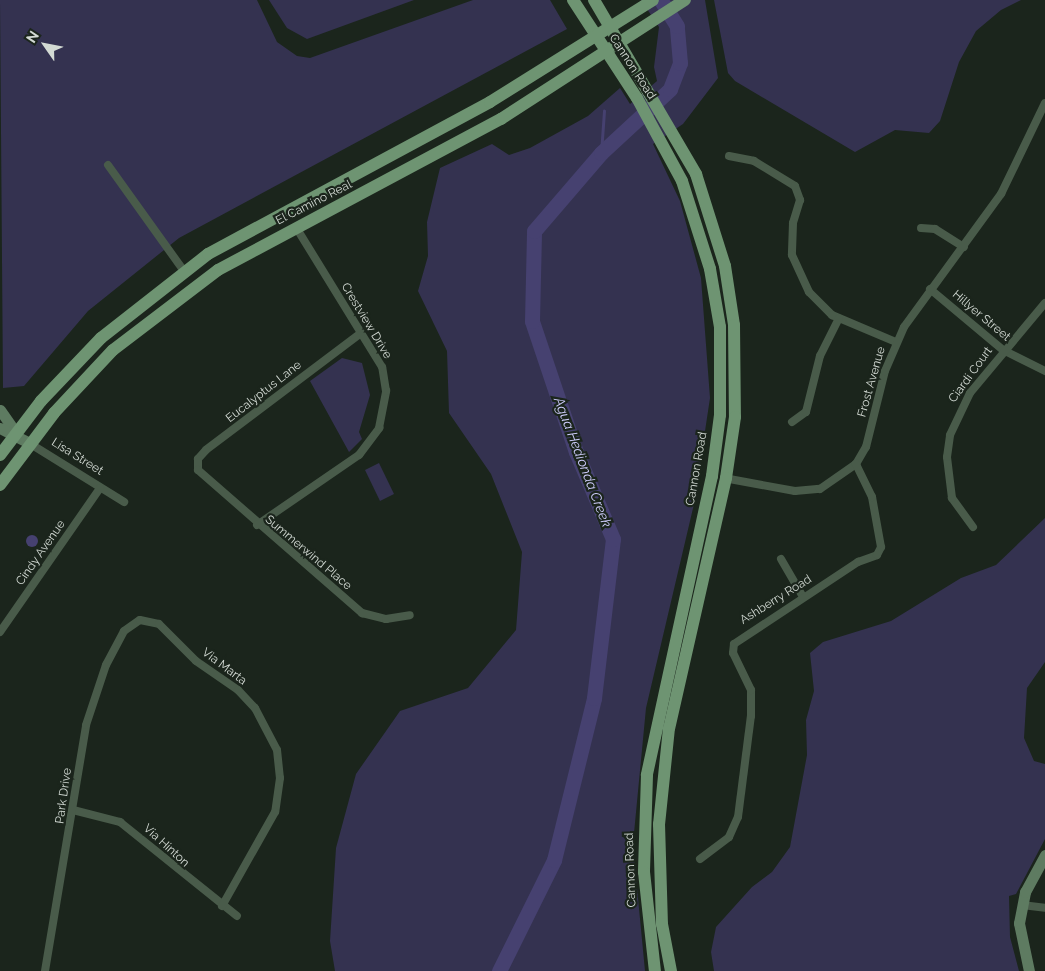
<!DOCTYPE html>
<html>
<head>
<meta charset="utf-8">
<style>
  body { margin:0 }
  #map { position:relative; width:1045px; height:971px; overflow:hidden; background:#1b251c; font-family:Raleway,sans-serif }
  div>[style] { position:absolute }
  .green>* { inset:0; background:#343250 }
  .water>* { inset:0; background:#464170 }
  .round { border-radius:50% }
  .stream>* { height:2.5px; margin:-1.25px; padding:0 1.25px; transform-origin:1.25px; border-radius:1.25px; background:#464170 }
  .river>* { height:15px; margin:-7.5px; padding:0 7.5px; transform-origin:7.5px; border-radius:7.5px; background:#464170 }
  .street>* { height:8px; margin:-4px; padding:0 4px; transform-origin:4px; border-radius:4px; background:#495b4a }
  .secondary>* { height:11px; margin:-5.5px; padding:0 5.5px; transform-origin:5.5px; border-radius:5.5px; background:#5e7b61 }
  .primary>* { height:12px; margin:-6px; padding:0 6px; transform-origin:6px; border-radius:6px; background:#6e9472 }
  span { translate:-50% -50%; white-space:nowrap; text-align:center; line-height:1.15; -webkit-text-stroke:4.5px #1b251c; paint-order:stroke }
  .street-label { font-size:12px; color:#d3dad4 }
  .water-label { font-size:14px; color:#cdcbfa; font-style:italic }
  .north { position:absolute; left:20px; top:20px; width:50px; height:50px; -webkit-text-stroke:4px #1b251c; paint-order:stroke; rotate:303deg; font-size:14px; font-weight:700; line-height:20px; text-align:center; color:#d3dad4 }
  .north::after { content:''; display:block; margin:auto; width:18px; height:22px; background:#d3dad4; clip-path:polygon(50% 0,100% 100%,50% 72%,0 100%) }
</style>
</head>
<body>
<div id="map">
  <div class="green">
    <div style="clip-path:polygon(0 0,257px 0,277px 42px,297px 56px,310px 58px,473px 0,550px 0,567px 29px,179px 238px,88px 311px,24px 386px,3px 388px)"></div>
    <div style="clip-path:polygon(269px 0,414px 0,307px 39px,287px 28px)"></div>
    <div style="clip-path:polygon(641px 0,705px 0,718px 78px,683px 124px,653px 144px,680px 201px,701px 278px,710px 398px,694px 504px,646px 708px,634px 833px,623px 837px,633px 846px,645px 971px,335px 971px,330px 941px,336px 848px,356px 774px,400px 711px,468px 688px,516px 630px,522px 552px,491px 474px,449px 413px,447px 351px,418px 291px,428px 256px,427px 222px,440px 168px,492px 144px,509px 155px,530px 148px,588px 116px,620px 88px,630px 104px,657px 81px,654px 67px,659px 27px)"></div>
    <div style="clip-path:polygon(714px 0,1021px 0,1001px 10px,976px 31px,959px 62px,940px 121px,929px 133px,895px 130px,855px 152px,735px 81px,728px 73px)"></div>
    <div style="clip-path:polygon(342px 358px,362px 363px,370px 395px,359px 432px,362px 439px,349px 452px,310px 381px)"></div>
    <div style="clip-path:polygon(379px 463px,394px 494px,380px 501px,365px 470px)"></div>
    <div style="clip-path:polygon(1045px 518px,1045px 662px,1027px 688px,1024px 738px,1034px 761px,1045px 764px,1045px 839px,1016px 894px,1009px 896px,1010px 937px,1019px 971px,714px 971px,711px 952px,716px 927px,752px 887px,772px 872px,790px 847px,807px 755px,806px 720px,814px 691px,810px 653px,823px 642px,891px 621px,961px 578px,996px 565px)"></div>
  </div>
  <div class="water">
    <div class="round" style="left:26px;top:535px;width:12px;height:12px"></div>
  </div>
  <div class="stream">
    <div style="left:601px;top:153px;width:42px;rotate:-85.9deg"></div>
  </div>
  <div class="river">
    <div style="left:499px;top:971px;width:124px;rotate:-63.6deg"></div>
    <div style="left:554px;top:860px;width:167px;rotate:-76.1deg"></div>
    <div style="left:594px;top:698px;width:160px;rotate:-83.2deg"></div>
    <div style="left:613px;top:539px;width:95px;rotate:-113deg"></div>
    <div style="left:576px;top:452px;width:138px;rotate:-108.6deg"></div>
    <div style="left:532px;top:321px;width:90px;rotate:-88.7deg"></div>
    <div style="left:534px;top:231px;width:103px;rotate:-49.3deg"></div>
    <div style="left:601px;top:153px;width:94px;rotate:-42.8deg"></div>
    <div style="left:670px;top:89px;width:28px;rotate:-69deg"></div>
    <div style="left:680px;top:63px;width:37px;rotate:-95deg"></div>
    <div style="left:677px;top:26px;width:31px;rotate:-122deg"></div>
  </div>
  <div class="street">
    <div style="left:729px;top:156px;width:25px;rotate:11deg"></div>
    <div style="left:754px;top:161px;width:48px;rotate:31.4deg"></div>
    <div style="left:795px;top:186px;width:15px;rotate:70deg"></div>
    <div style="left:800px;top:200px;width:24px;rotate:107deg"></div>
    <div style="left:793px;top:223px;width:32px;rotate:92deg"></div>
    <div style="left:792px;top:255px;width:41px;rotate:65.3deg"></div>
    <div style="left:809px;top:292px;width:33px;rotate:45deg"></div>
    <div style="left:832px;top:315px;width:69px;rotate:22.9deg"></div>
    <div style="left:108px;top:165px;width:130px;rotate:54.4deg"></div>
    <div style="left:921px;top:228px;width:14px;rotate:4deg"></div>
    <div style="left:935px;top:229px;width:34px;rotate:32deg"></div>
    <div style="left:930px;top:289px;width:95px;rotate:39.9deg"></div>
    <div style="left:1003px;top:350px;width:47px;rotate:26.6deg"></div>
    <div style="left:361px;top:333px;width:194px;rotate:143deg"></div>
    <div style="left:206px;top:450px;width:12px;rotate:132deg"></div>
    <div style="left:198px;top:459px;width:11px;rotate:90deg"></div>
    <div style="left:198px;top:470px;width:218px;rotate:41.1deg"></div>
    <div style="left:362px;top:613px;width:25px;rotate:14deg"></div>
    <div style="left:386px;top:619px;width:24px;rotate:-9deg"></div>
    <div style="left:792px;top:422px;width:17px;rotate:-36deg"></div>
    <div style="left:806px;top:412px;width:58px;rotate:-76deg"></div>
    <div style="left:820px;top:356px;width:42px;rotate:-63.4deg"></div>
    <div style="left:29px;top:443px;width:112px;rotate:31.8deg"></div>
    <div style="left:724px;top:478px;width:72px;rotate:10.4deg"></div>
    <div style="left:795px;top:491px;width:25px;rotate:-5deg"></div>
    <div style="left:820px;top:489px;width:44px;rotate:-34.8deg"></div>
    <div style="left:856px;top:464px;width:20px;rotate:-60deg"></div>
    <div style="left:866px;top:447px;width:78px;rotate:-76deg"></div>
    <div style="left:885px;top:371px;width:48px;rotate:-66.6deg"></div>
    <div style="left:904px;top:327px;width:165px;rotate:-53.9deg"></div>
    <div style="left:1001px;top:194px;width:101px;rotate:-64.2deg"></div>
    <div style="left:257px;top:525px;width:124px;rotate:-34.5deg"></div>
    <div style="left:359px;top:455px;width:34px;rotate:-53deg"></div>
    <div style="left:379px;top:428px;width:38px;rotate:-79deg"></div>
    <div style="left:386px;top:391px;width:24px;rotate:-99deg"></div>
    <div style="left:382px;top:367px;width:164px;rotate:-121.6deg"></div>
    <div style="left:973px;top:527px;width:36px;rotate:-126deg"></div>
    <div style="left:952px;top:498px;width:41px;rotate:-97deg"></div>
    <div style="left:947px;top:457px;width:22px;rotate:-82deg"></div>
    <div style="left:950px;top:435px;width:47px;rotate:-64.5deg"></div>
    <div style="left:970px;top:393px;width:117px;rotate:-50.2deg"></div>
    <div style="left:781px;top:559px;width:44px;rotate:59.9deg"></div>
    <div style="left:0;top:632px;width:175px;rotate:-55.2deg"></div>
    <div style="left:73px;top:810px;width:49px;rotate:14.3deg"></div>
    <div style="left:120px;top:822px;width:150px;rotate:38.8deg"></div>
    <div style="left:700px;top:859px;width:36px;rotate:-37deg"></div>
    <div style="left:729px;top:837px;width:22px;rotate:-66deg"></div>
    <div style="left:738px;top:817px;width:102px;rotate:-82.7deg"></div>
    <div style="left:751px;top:716px;width:26px;rotate:-90deg"></div>
    <div style="left:751px;top:690px;width:41px;rotate:-115.9deg"></div>
    <div style="left:733px;top:653px;width:9px;rotate:-84deg"></div>
    <div style="left:734px;top:644px;width:149px;rotate:-33.5deg"></div>
    <div style="left:858px;top:562px;width:20px;rotate:-20deg"></div>
    <div style="left:877px;top:555px;width:9px;rotate:-63deg"></div>
    <div style="left:881px;top:547px;width:51px;rotate:-100.2deg"></div>
    <div style="left:872px;top:497px;width:37px;rotate:-116deg"></div>
    <div style="left:1022px;top:905px;width:23px;rotate:7deg"></div>
    <div style="left:45px;top:971px;width:249px;rotate:-80.5deg"></div>
    <div style="left:86px;top:725px;width:63px;rotate:-71.6deg"></div>
    <div style="left:106px;top:665px;width:38px;rotate:-62deg"></div>
    <div style="left:124px;top:631px;width:19px;rotate:-35deg"></div>
    <div style="left:140px;top:620px;width:19px;rotate:12deg"></div>
    <div style="left:159px;top:624px;width:52px;rotate:45deg"></div>
    <div style="left:196px;top:661px;width:51px;rotate:34.6deg"></div>
    <div style="left:238px;top:690px;width:25px;rotate:47deg"></div>
    <div style="left:255px;top:708px;width:47px;rotate:62.4deg"></div>
    <div style="left:277px;top:750px;width:28px;rotate:84deg"></div>
    <div style="left:280px;top:778px;width:34px;rotate:98deg"></div>
    <div style="left:275px;top:812px;width:108px;rotate:119.4deg"></div>
  </div>
  <div class="secondary">
    <div style="left:0;top:410px;width:28px;rotate:55deg"></div>
    <div style="left:0;top:428px;width:33px;rotate:27deg"></div>
    <div style="left:1029px;top:971px;width:49px;rotate:-101.8deg"></div>
    <div style="left:1019px;top:923px;width:32px;rotate:-79deg"></div>
    <div style="left:1025px;top:892px;width:42px;rotate:-61.6deg"></div>
  </div>
  <div class="primary">
    <div style="left:573px;top:0;width:117px;rotate:56.9deg"></div>
    <div style="left:637px;top:98px;width:94px;rotate:61.5deg"></div>
    <div style="left:682px;top:181px;width:92px;rotate:72.3deg"></div>
    <div style="left:710px;top:269px;width:59px;rotate:80.2deg"></div>
    <div style="left:720px;top:327px;width:88px;rotate:90deg"></div>
    <div style="left:720px;top:415px;width:62px;rotate:97.5deg"></div>
    <div style="left:712px;top:476px;width:306px;rotate:102.3deg"></div>
    <div style="left:647px;top:775px;width:97px;rotate:91.8deg"></div>
    <div style="left:644px;top:872px;width:100px;rotate:83.7deg"></div>
    <div style="left:594px;top:0;width:202px;rotate:59.6deg"></div>
    <div style="left:696px;top:174px;width:96px;rotate:72.5deg"></div>
    <div style="left:725px;top:266px;width:60px;rotate:81.3deg"></div>
    <div style="left:734px;top:325px;width:92px;rotate:89.4deg"></div>
    <div style="left:735px;top:417px;width:62px;rotate:98.4deg"></div>
    <div style="left:726px;top:478px;width:256px;rotate:102.8deg"></div>
    <div style="left:669px;top:728px;width:97px;rotate:95.9deg"></div>
    <div style="left:659px;top:824px;width:100px;rotate:88.3deg"></div>
    <div style="left:662px;top:924px;width:48px;rotate:79.2deg"></div>
    <div style="left:0;top:455px;width:68px;rotate:-52.8deg"></div>
    <div style="left:41px;top:401px;width:87px;rotate:-46.4deg"></div>
    <div style="left:101px;top:338px;width:136px;rotate:-38.1deg"></div>
    <div style="left:208px;top:254px;width:320px;rotate:-28.3deg"></div>
    <div style="left:490px;top:102px;width:192px;rotate:-32deg"></div>
    <div style="left:0;top:485px;width:90px;rotate:-53.1deg"></div>
    <div style="left:54px;top:413px;width:86px;rotate:-46.9deg"></div>
    <div style="left:113px;top:350px;width:132px;rotate:-37.3deg"></div>
    <div style="left:218px;top:270px;width:321px;rotate:-28.1deg"></div>
    <div style="left:501px;top:119px;width:219px;rotate:-32.9deg"></div>
  </div>
  <div class="street-label">
    <span style="left:632px;top:67px;rotate:57deg">Cannon Road</span>
    <span style="left:314px;top:203px;rotate:-27deg">El Camino Real</span>
    <span style="left:981px;top:316px;rotate:40deg">Hillyer Street</span>
    <span style="left:366px;top:321px;rotate:59deg">Crestview Drive</span>
    <span style="left:971px;top:375px;rotate:-54deg">Ciardi Court</span>
    <span style="left:872px;top:382px;rotate:-74deg">Frost Avenue</span>
    <span style="left:264px;top:392px;rotate:-38deg">Eucalyptus Lane</span>
    <span style="left:77px;top:457px;rotate:32deg">Lisa Street</span>
    <span style="left:697px;top:469px;rotate:-80deg">Cannon Road</span>
    <span style="left:41px;top:553px;rotate:-55deg">Cindy Avenue</span>
    <span style="left:308px;top:553px;rotate:40deg">Summerwind Place</span>
    <span style="left:776px;top:600px;rotate:-32deg">Ashberry Road</span>
    <span style="left:224px;top:667px;rotate:37deg">Via Marta</span>
    <span style="left:64px;top:796px;rotate:-82deg">Park Drive</span>
    <span style="left:166px;top:846px;rotate:42deg">Via Hinton</span>
    <span style="left:631px;top:870px;rotate:-92deg">Cannon Road</span>
  </div>
  <div class="water-label">
    <span style="left:583px;top:462px;rotate:69deg">Agua Hedionda Creek</span>
  </div>
  <div class="north">N</div>
</div>
</body>
</html>
